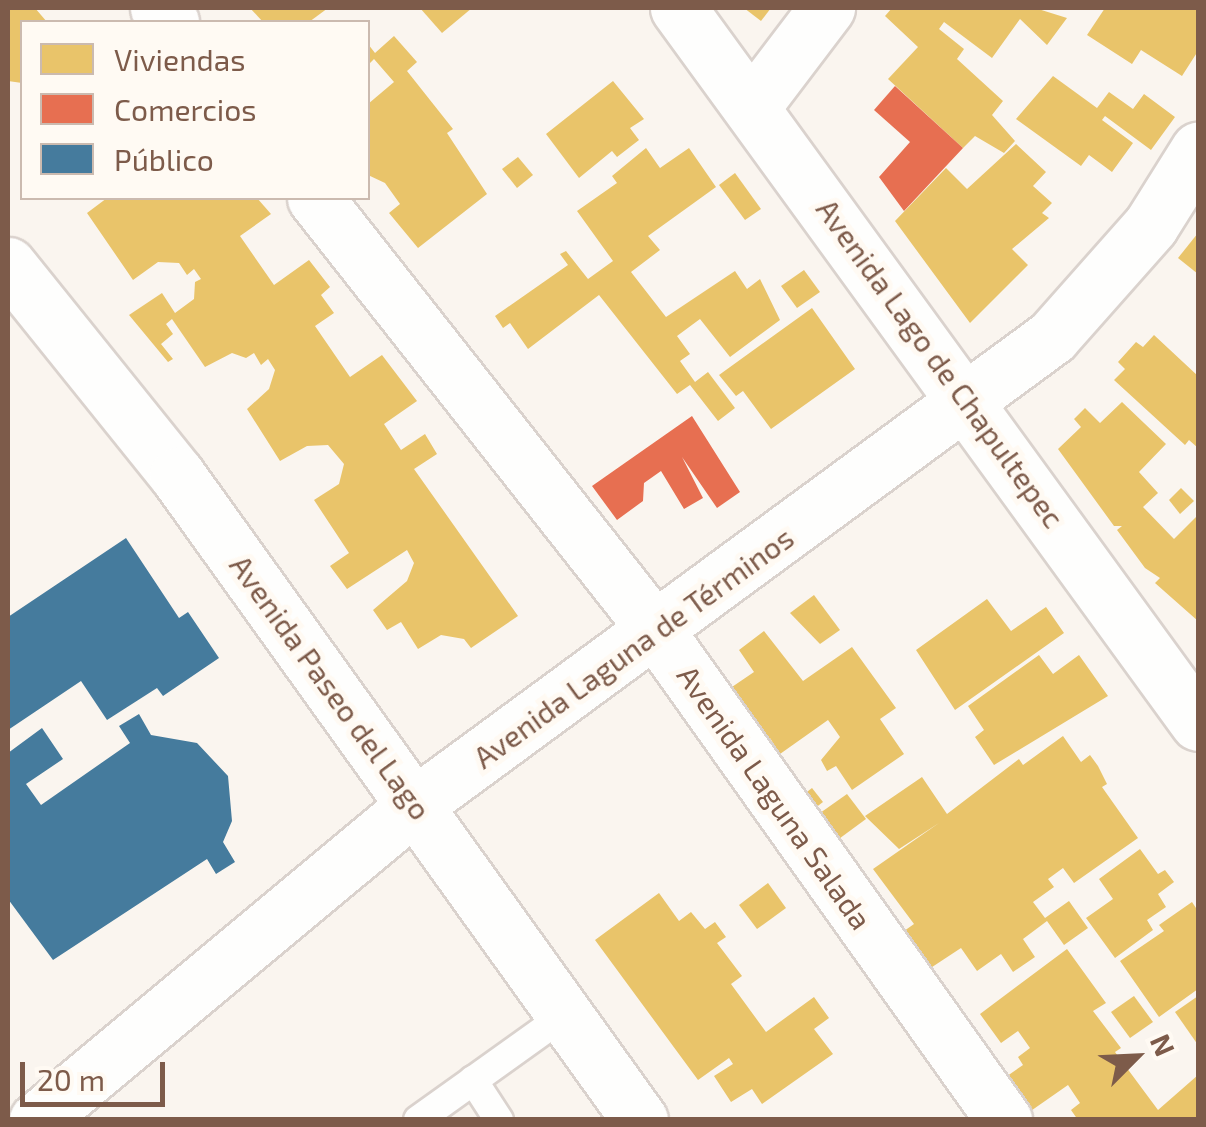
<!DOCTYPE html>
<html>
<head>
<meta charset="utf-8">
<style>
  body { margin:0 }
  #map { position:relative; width:1206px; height:1127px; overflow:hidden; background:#faf5ef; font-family:"Exo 2",sans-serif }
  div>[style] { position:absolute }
  .homes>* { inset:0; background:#e9c46a }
  .shops>* { inset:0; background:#e76f51 }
  .public>* { inset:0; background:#457b9d }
  .roads { filter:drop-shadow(2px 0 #dad2cd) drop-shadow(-2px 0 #dad2cd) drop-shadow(0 2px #dad2cd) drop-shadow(0 -2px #dad2cd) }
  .service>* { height:28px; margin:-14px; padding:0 14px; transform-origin:14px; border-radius:14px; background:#fefefd }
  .minor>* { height:55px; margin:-27.5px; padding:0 27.5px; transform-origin:27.5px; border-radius:27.5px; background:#fefefd }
  .secondary>* { height:55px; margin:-27.5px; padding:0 27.5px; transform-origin:27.5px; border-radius:27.5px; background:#fefefd }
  span { translate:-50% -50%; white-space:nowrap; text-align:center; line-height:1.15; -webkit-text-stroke:10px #fffaf3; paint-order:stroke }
  .street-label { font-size:30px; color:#7d5b4a }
  .frame { position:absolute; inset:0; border:10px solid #7d5b4a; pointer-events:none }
  .legend { position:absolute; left:20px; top:20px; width:350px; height:180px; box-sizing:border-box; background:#fffaf3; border:2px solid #cbbaaf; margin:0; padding:12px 18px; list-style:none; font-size:30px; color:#7d5b4a }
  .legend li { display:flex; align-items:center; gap:20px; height:50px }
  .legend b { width:50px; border:2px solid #cbbaaf }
  .north { position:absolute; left:1086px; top:1007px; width:100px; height:100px; -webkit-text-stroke:8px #fffaf3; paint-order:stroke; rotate:66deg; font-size:28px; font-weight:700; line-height:40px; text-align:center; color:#7d5b4a }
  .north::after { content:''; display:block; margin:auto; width:35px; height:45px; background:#7d5b4a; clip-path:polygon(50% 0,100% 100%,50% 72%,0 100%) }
  .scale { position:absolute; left:20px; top:1062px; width:145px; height:45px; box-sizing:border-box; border:5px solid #7d5b4a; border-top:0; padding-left:12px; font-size:30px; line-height:35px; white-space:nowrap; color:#7d5b4a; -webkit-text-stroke:8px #fffaf3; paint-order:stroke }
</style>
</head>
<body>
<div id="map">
  <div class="homes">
    <div style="clip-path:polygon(8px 8px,35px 8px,47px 22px,22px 22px,22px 83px,8px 81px)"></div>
    <div style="clip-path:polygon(250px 8px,328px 8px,309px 22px,263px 22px)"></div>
    <div style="clip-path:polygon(420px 8px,472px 8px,442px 33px)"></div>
    <div style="clip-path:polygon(744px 8px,771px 8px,761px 21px)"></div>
    <div style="clip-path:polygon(892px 8px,1035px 8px,1067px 18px,1047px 45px,1020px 19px,992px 58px,944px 22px,939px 29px,964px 49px,957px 59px,1003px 101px,992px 115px,1015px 141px,1004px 153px,975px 136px,963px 148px,888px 79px,918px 47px,885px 16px)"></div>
    <div style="clip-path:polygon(1105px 8px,1198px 8px,1198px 51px,1182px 76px,1141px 50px,1132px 64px,1087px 35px)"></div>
    <div style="clip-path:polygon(394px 36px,417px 62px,407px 71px,453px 129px,447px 133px,487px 194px,418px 248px,389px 213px,400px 204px,385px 183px,368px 175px,368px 104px,394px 82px,374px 59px,368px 65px,368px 44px,375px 53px)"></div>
    <div style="clip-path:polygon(1053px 76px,1097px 108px,1109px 92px,1133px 109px,1144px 94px,1175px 117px,1151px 150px,1105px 116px,1102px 120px,1133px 143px,1112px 172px,1089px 155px,1081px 166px,1016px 119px)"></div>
    <div style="clip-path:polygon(613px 81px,644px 119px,630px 128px,639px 140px,617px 157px,612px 151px,579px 178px,546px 134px)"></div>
    <div style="clip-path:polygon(1016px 144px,1046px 172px,1033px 186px,1052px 203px,1042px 213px,1049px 218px,1012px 249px,1028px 265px,970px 323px,895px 221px,946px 168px,967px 189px)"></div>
    <div style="clip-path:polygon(646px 148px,660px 168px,689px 148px,716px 187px,648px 236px,660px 250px,631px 272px,666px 317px,735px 271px,747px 289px,760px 279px,780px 320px,730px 357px,700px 319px,677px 336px,690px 354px,680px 361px,695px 382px,708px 372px,735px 408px,718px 421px,690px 385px,677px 394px,599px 295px,528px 349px,510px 323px,503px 328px,495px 316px,568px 265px,560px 254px,566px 251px,588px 279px,613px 261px,577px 211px,617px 183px,612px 176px)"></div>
    <div style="clip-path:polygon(518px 157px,533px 175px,517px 188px,502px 169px)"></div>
    <div style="clip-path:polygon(735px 173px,761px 209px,745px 220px,719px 185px)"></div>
    <div style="clip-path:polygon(107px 198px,257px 198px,271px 214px,240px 236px,274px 285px,309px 260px,330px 287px,321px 295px,334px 313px,315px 326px,350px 377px,382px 355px,417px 401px,384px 424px,401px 450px,425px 434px,437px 454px,414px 469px,518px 616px,471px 648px,464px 639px,441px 635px,418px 649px,401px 622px,387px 630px,373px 610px,407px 581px,414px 563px,407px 550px,347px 589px,330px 566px,349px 553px,314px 500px,339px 484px,344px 464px,328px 445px,307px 446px,280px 461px,247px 409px,269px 389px,275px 370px,268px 359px,261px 365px,254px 353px,246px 358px,232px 353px,205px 367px,172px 319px,166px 324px,173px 334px,161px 344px,173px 359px,168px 362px,129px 315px,162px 293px,175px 313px,194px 299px,195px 282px,201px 279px,194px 269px,187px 275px,179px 263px,158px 262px,133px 280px,87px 213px)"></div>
    <div style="clip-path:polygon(1198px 233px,1198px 274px,1178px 258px)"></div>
    <div style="clip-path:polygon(804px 270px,820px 292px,797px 308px,781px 286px)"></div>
    <div style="clip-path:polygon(812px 308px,855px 369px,771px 429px,743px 391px,736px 396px,719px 375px)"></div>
    <div style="clip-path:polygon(1154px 335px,1198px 376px,1198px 448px,1189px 440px,1185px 445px,1114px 380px,1125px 369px,1118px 362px,1136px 342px,1143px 347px)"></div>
    <div style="clip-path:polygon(1122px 402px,1166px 444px,1139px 472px,1158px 493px,1143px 507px,1174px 539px,1198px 515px,1198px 621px,1155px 583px,1160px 578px,1145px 568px,1117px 530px,1122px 526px,1114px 526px,1058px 449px,1081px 427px,1074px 419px,1085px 408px,1100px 423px)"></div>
    <div style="clip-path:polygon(1181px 488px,1194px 501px,1180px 514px,1169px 500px)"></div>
    <div style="clip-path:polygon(814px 595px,840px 630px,820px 644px,790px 613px)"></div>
    <div style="clip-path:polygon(987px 599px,1011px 631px,1046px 607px,1064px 633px,955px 710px,916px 650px)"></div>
    <div style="clip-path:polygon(764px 631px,803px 681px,852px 647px,896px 708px,880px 719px,904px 754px,852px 790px,836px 766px,827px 771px,821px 760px,840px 737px,828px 720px,780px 754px,770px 738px,761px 744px,729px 689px,754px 672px,739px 650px)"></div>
    <div style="clip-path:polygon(1039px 655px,1053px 674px,1079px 655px,1108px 696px,994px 765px,975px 737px,984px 730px,968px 706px)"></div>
    <div style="clip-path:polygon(1063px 736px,1081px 762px,1090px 755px,1098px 766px,1107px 784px,1102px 787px,1138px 838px,1074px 883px,1063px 868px,1048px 879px,1054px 887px,1033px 902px,1045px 918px,1069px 901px,1088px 928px,1064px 945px,1047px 921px,1023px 939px,1035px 957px,1013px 972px,1001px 954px,977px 971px,961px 948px,923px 973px,897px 936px,914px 924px,873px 869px,939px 823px,899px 849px,865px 816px,922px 777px,947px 814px,1019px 759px,1023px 765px)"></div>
    <div style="clip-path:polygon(812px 788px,823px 802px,810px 812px,799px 798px)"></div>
    <div style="clip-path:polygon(847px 794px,866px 819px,832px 844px,813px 818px)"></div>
    <div style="clip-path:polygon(1140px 849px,1158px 874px,1165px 870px,1174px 882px,1158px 894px,1166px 907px,1147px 920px,1153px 930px,1115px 958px,1086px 918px,1113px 899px,1099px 879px)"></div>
    <div style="clip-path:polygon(768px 883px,786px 908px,757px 929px,739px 905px)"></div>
    <div style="clip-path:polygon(659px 893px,679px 921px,691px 912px,705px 929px,715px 922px,726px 937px,717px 943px,742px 976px,731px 984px,766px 1032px,814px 997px,829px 1018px,814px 1029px,833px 1054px,762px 1104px,752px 1089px,731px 1102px,714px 1076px,733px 1064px,729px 1058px,698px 1080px,595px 940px)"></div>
    <div style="clip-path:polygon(1192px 902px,1198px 911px,1198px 989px,1159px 1017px,1120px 961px,1164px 931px,1159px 925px)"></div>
    <div style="clip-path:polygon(1067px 949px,1106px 1003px,1093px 1011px,1121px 1048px,1115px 1052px,1158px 1110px,1198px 1075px,1198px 1120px,1078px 1120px,1071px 1110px,1080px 1103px,1068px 1085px,1025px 1115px,1000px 1081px,1023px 1065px,1018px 1057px,1030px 1048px,1018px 1031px,1001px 1043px,980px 1014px)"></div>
    <div style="clip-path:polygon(1134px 996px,1153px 1022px,1130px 1038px,1111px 1012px)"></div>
    <div style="clip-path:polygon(1198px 996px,1198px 1045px,1175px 1012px)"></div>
  </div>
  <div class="shops">
    <div style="clip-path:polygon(895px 86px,963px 148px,904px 211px,879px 177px,910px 142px,874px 110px)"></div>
    <div style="clip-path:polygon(692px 416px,740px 492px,717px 508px,682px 457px,703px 498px,684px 509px,661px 471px,644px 483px,643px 501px,617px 520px,592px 486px)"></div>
  </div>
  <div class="public">
    <div style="clip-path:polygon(126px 538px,179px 618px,188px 612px,219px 658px,163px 696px,157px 688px,107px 720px,81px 681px,8px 730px,8px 617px)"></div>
    <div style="clip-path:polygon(139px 714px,151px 735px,197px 743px,228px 776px,232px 821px,223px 842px,235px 862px,216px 874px,207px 859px,53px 960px,8px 899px,8px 753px,42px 728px,63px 759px,26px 784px,41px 805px,130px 743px,119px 726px)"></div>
  </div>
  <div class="roads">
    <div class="service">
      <div style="left:473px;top:1080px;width:48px;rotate:57deg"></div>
      <div style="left:418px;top:1120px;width:182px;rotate:-35.6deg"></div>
    </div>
    <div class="minor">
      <div style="left:158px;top:8px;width:19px;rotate:47deg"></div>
      <div style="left:678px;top:8px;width:884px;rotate:53.97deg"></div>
      <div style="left:754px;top:104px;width:121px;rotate:-52.8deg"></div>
      <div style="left:315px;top:198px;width:553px;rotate:51.76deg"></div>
      <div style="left:657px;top:632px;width:599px;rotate:54.58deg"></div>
      <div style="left:37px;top:1120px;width:493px;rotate:-39.8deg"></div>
      <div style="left:416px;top:804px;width:789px;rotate:-36.29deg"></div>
      <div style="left:1052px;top:337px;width:149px;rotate:-48.5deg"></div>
      <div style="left:1151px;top:225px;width:89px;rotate:-57.9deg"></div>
    </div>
    <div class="secondary">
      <div style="left:8px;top:265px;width:270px;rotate:51.2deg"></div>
      <div style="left:177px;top:475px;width:794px;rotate:54.33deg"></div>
    </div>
  </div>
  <div class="street-label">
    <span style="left:941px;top:363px;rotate:54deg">Avenida Lago de Chapultepec</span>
    <span style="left:633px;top:647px;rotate:-36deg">Avenida Laguna de Términos</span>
    <span style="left:331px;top:687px;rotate:54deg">Avenida Paseo del Lago</span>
    <span style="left:775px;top:797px;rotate:55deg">Avenida Laguna Salada</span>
  </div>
  <div class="frame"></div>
  <ul class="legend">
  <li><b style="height:28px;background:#e9c46a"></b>Viviendas</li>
  <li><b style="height:28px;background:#e76f51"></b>Comercios</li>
  <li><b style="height:28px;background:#457b9d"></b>Público</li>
  </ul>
  <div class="north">N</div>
  <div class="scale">20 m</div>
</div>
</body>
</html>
